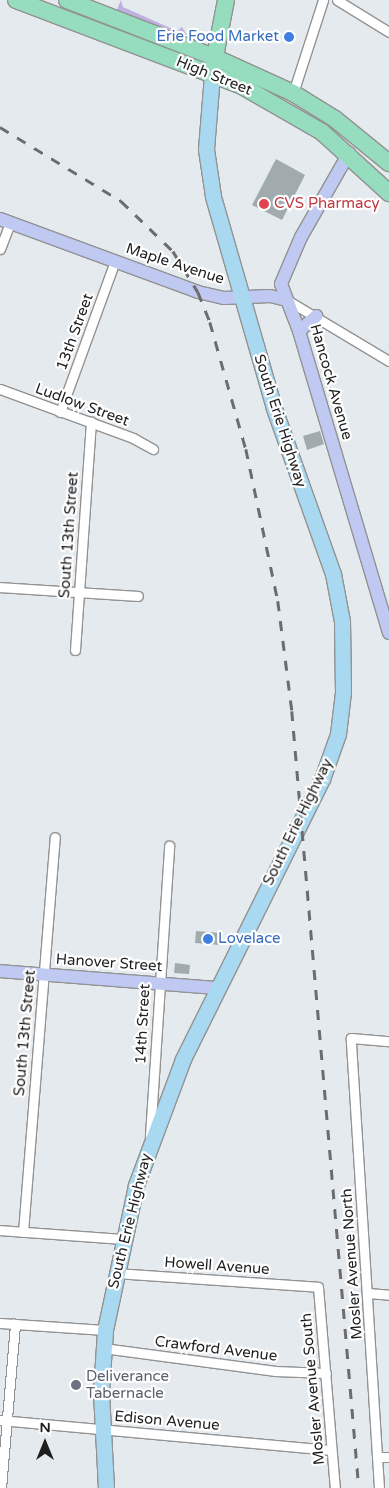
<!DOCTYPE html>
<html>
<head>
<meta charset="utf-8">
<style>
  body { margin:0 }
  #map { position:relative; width:389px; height:1488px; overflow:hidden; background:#e5eaee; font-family:"Varela Round",sans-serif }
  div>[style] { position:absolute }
  .grass>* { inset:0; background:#beb1e2 }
  .building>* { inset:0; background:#a1aaac }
  .roads { filter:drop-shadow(1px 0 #929292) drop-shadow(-1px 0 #929292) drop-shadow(0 1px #929292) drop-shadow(0 -1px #929292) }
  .street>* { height:9px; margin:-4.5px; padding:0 4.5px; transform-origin:4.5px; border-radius:4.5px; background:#fff }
  .secondary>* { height:12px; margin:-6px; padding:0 6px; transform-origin:6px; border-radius:6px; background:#bfc9f2 }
  .primary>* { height:15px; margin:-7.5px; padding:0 7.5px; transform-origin:7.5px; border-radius:7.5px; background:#a8d9f0 }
  .highway>* { height:16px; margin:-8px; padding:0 8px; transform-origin:8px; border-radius:8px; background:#96dcbe }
  .rail>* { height:2.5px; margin-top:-1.25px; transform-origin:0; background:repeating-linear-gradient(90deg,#6c6c6c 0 10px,transparent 0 20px) }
  .dots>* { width:14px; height:14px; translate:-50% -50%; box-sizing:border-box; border:2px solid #fff; border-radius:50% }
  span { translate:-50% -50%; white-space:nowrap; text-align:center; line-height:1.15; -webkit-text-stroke:4.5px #fff; paint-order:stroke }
  .shop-label { font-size:15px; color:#366cbe }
  .right { translate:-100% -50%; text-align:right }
  .left { translate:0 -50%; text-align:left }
  .street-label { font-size:15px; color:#1e1e1e }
  .health-label { font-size:15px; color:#be3a42 }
  .worship-label { font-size:15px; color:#5b616d }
  .north { position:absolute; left:20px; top:1418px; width:50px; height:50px; -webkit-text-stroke:4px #fff; paint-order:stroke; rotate:0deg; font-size:14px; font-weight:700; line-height:20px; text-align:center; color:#1e1e1e }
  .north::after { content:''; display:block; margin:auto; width:18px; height:22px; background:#1e1e1e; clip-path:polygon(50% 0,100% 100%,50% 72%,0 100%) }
</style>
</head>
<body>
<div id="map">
  <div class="grass">
    <div style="clip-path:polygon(121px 0,123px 7px,177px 31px,182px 27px,187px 35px,116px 12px)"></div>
  </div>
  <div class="building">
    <div style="clip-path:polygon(276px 159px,305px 175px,282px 220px,252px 205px)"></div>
    <div style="clip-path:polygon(320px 431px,324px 444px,307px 450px,303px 436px)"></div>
    <div style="clip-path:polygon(196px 931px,221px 933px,220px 945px,195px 943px)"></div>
    <div style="clip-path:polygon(175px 963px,190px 965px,189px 974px,174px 973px)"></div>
  </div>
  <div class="roads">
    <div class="street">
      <div style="left:337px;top:0;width:61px;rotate:31.6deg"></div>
      <div style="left:293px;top:93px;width:98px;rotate:-72.1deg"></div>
      <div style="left:0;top:249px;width:28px;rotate:-69deg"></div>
      <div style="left:287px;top:300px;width:119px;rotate:30.9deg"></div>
      <div style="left:0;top:389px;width:142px;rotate:20.2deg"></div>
      <div style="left:133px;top:438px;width:23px;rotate:29deg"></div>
      <div style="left:60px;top:412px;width:161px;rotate:-70deg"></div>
      <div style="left:0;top:587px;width:138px;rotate:3.7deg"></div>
      <div style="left:75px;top:650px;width:229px;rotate:-86deg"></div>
      <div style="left:150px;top:1135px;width:290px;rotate:-86.2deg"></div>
      <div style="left:0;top:1230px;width:122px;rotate:4.2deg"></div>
      <div style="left:23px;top:1232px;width:396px;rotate:-85.4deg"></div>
      <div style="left:115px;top:1273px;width:203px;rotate:3.9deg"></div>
      <div style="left:318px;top:1287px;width:202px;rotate:85.2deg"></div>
      <div style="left:368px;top:1293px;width:21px;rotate:5deg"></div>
      <div style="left:0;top:1323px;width:105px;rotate:3.8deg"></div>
      <div style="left:103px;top:1348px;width:174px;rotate:7.6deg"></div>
      <div style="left:275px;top:1371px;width:51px;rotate:2.2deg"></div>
      <div style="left:0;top:1420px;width:332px;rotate:5.2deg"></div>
      <div style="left:377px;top:1457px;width:12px"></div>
      <div style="left:1px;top:1488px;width:165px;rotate:-85.1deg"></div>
      <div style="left:379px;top:1488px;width:451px;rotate:-93.6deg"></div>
      <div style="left:351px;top:1038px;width:38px;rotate:5deg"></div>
    </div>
    <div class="secondary">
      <div style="left:349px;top:153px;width:97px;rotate:119.7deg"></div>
      <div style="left:301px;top:237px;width:51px;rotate:113.1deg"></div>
      <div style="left:281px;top:284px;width:50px;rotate:69deg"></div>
      <div style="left:299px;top:331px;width:315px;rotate:73.4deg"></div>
      <div style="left:0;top:219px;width:211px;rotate:20.2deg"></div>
      <div style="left:198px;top:292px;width:27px;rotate:13deg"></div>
      <div style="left:224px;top:298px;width:46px;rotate:-2.5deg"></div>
      <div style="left:270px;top:296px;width:17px;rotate:13deg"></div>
      <div style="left:299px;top:331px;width:23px;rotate:-41deg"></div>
      <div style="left:0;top:971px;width:217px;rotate:4.5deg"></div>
    </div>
    <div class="primary">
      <div style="left:106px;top:1488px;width:97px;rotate:-93deg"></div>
      <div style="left:101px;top:1391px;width:61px;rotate:-86.2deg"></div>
      <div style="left:105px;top:1330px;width:148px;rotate:-77.9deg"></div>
      <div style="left:136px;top:1185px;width:134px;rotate:-69.5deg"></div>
      <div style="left:183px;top:1059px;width:313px;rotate:-63.6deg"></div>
      <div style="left:322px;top:779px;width:48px;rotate:-70.4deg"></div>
      <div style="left:338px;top:734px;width:42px;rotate:-83.2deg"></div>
      <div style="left:343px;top:692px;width:71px;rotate:-90.8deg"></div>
      <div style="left:342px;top:621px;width:48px;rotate:-100.8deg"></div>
      <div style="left:333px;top:574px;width:176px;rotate:-109.6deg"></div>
      <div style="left:274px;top:408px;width:221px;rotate:-106.1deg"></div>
      <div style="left:213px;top:196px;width:48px;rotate:-98.5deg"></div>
      <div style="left:206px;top:149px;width:75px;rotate:-85.4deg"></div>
    </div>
    <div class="highway">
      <div style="left:16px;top:0;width:242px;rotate:20.8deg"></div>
      <div style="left:242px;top:86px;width:92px;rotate:29.9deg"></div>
      <div style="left:322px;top:132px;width:91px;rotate:42.3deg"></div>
      <div style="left:67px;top:0;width:158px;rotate:21.2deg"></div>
      <div style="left:214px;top:57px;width:87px;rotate:24.5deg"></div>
      <div style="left:293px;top:93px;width:49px;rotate:31.8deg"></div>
      <div style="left:335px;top:119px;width:70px;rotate:39.2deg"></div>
      <div style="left:213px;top:67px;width:68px;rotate:-79deg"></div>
    </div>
  </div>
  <div class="rail">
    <div style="left:0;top:127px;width:142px;rotate:31.4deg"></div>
    <div style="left:121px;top:201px;width:72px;rotate:43.9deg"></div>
    <div style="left:173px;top:251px;width:48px;rotate:58.6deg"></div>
    <div style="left:198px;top:292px;width:32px;rotate:68deg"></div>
    <div style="left:210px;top:322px;width:132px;rotate:74.2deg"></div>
    <div style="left:246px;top:449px;width:155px;rotate:78.1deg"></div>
    <div style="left:278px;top:601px;width:111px;rotate:82.7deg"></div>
    <div style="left:292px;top:711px;width:780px;rotate:85.07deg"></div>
  </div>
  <div class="dots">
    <div style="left:289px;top:37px;background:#3f7fe0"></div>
    <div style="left:264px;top:204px;background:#e0444e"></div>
    <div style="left:208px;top:939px;background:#3f7fe0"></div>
    <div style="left:76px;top:1385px;background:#6b7280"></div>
  </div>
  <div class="shop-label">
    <span class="right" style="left:279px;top:37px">Erie Food Market</span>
    <span class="left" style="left:218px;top:939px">Lovelace</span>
  </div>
  <div class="street-label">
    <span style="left:214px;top:76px;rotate:22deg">High Street</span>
    <span style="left:175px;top:264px;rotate:18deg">Maple Avenue</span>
    <span style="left:75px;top:332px;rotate:-70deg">13th Street</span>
    <span style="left:331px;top:382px;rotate:74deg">Hancock Avenue</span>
    <span style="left:82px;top:405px;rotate:20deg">Ludlow Street</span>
    <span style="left:280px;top:421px;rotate:72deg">South Erie Highway</span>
    <span style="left:69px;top:535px;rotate:-86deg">South 13th Street</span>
    <span style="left:298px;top:822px;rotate:-64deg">South Erie Highway</span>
    <span style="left:109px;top:963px;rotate:4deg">Hanover Street</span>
    <span style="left:143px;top:1024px;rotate:-87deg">14th Street</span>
    <span style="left:25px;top:1033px;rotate:-85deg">South 13th Street</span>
    <span style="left:130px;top:1221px;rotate:-76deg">South Erie Highway</span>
    <span style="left:352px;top:1264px;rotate:-94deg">Mosler Avenue North</span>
    <span style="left:217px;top:1266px;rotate:4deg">Howell Avenue</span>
    <span style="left:216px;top:1349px;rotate:7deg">Crawford Avenue</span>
    <span style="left:313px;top:1389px;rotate:-95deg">Mosler Avenue South</span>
    <span style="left:167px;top:1421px;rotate:5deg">Edison Avenue</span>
  </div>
  <div class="health-label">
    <span class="left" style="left:274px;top:204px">CVS Pharmacy</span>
  </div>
  <div class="worship-label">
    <span class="left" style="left:86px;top:1385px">Deliverance<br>Tabernacle</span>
  </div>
  <div class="north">N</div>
</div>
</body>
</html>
